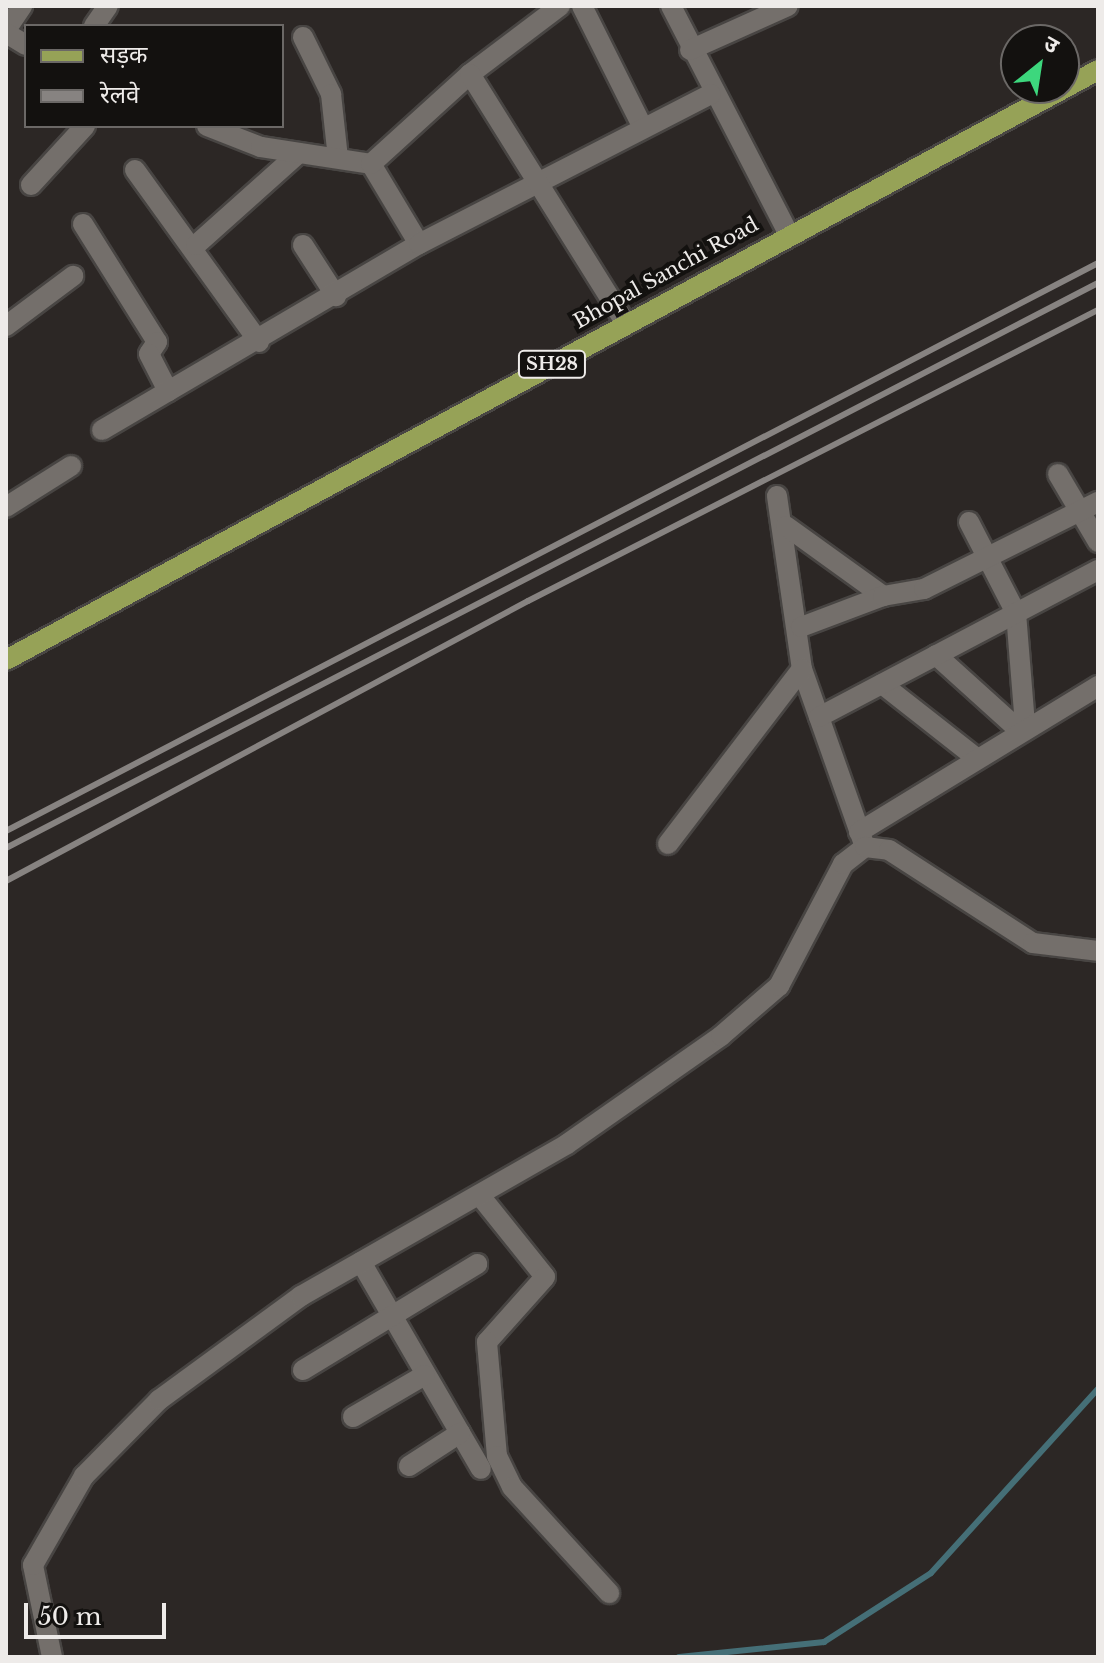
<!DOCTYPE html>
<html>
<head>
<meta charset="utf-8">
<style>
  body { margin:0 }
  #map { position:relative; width:1104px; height:1663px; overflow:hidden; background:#2c2725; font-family:"Libre Baskerville","Noto Sans Devanagari",serif }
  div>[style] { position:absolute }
  .stream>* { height:6px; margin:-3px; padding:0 3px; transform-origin:3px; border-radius:3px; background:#456f77 }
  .roads { filter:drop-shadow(2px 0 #484543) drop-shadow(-2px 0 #484543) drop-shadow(0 2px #484543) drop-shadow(0 -2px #484543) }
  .minor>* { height:20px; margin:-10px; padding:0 10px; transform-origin:10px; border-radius:10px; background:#746f6b }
  .tertiary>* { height:20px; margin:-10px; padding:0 10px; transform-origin:10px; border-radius:10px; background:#746f6b }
  .primary>* { height:20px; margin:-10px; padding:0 10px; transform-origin:10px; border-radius:10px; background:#96a257 }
  .rail>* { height:6px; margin:-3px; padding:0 3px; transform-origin:3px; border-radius:3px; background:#878381 }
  span { translate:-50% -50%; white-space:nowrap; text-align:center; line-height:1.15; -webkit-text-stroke:8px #13110f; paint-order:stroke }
  .shield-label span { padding:2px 6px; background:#13110f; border:2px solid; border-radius:6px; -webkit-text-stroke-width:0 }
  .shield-label { font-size:18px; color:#eeebe9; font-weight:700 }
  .street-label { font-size:20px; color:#eeebe9 }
  .frame { position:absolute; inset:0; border:8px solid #eeebe9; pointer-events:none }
  .legend { position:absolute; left:24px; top:24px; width:260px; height:104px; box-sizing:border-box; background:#13110f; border:2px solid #6b6866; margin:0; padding:10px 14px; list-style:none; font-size:24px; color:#eeebe9 }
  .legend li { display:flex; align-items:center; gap:16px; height:40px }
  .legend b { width:40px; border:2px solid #6b6866 }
  .north { position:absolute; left:1000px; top:24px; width:80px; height:80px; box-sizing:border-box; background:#13110f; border:2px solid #6b6866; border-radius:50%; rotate:30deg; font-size:22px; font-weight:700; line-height:32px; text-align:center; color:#eeebe9 }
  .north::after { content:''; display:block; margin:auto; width:28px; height:36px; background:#3dd77d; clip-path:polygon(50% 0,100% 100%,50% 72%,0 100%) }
  .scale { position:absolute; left:24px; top:1603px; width:142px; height:36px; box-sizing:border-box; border:4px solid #eeebe9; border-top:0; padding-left:10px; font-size:24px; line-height:28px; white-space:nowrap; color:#eeebe9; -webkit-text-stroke:6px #13110f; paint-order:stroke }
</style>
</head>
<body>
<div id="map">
  <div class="stream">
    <div style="left:679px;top:1657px;width:146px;rotate:-5.9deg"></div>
    <div style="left:824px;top:1642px;width:127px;rotate:-32.8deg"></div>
    <div style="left:931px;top:1573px;width:248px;rotate:-47.8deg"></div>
  </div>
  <div class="roads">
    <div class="minor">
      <div style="left:582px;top:6px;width:136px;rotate:63.4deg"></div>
      <div style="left:671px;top:6px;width:255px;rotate:62.7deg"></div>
      <div style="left:94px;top:26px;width:24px;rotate:-55deg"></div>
      <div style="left:6px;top:30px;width:29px;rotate:-56deg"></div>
      <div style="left:303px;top:37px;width:64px;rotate:63.8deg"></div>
      <div style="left:331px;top:94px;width:64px;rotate:83.8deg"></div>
      <div style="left:690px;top:50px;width:107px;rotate:-24.2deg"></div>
      <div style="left:470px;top:74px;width:113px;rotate:-37.1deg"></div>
      <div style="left:371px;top:164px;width:93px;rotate:59deg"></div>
      <div style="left:135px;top:170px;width:212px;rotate:54.2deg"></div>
      <div style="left:31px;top:185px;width:80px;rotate:-47.5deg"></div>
      <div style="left:83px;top:224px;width:139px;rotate:57.9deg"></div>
      <div style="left:157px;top:342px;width:14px;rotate:124deg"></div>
      <div style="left:149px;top:354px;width:42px;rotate:62.8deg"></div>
      <div style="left:196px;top:245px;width:138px;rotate:-41.8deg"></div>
      <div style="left:303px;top:245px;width:61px;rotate:57.1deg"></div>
      <div style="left:6px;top:326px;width:84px;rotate:-36.7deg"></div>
      <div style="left:102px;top:430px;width:368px;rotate:-30.4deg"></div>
      <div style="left:419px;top:244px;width:328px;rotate:-27.2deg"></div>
      <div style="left:1058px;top:474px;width:79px;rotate:59.5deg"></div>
      <div style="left:777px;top:496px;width:175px;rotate:81.8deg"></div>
      <div style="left:802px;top:669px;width:189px;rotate:70.5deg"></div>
      <div style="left:6px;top:507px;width:77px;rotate:-32.2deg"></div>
      <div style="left:969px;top:522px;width:102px;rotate:62.7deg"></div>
      <div style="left:1016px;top:613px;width:112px;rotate:85.4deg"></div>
      <div style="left:786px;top:526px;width:120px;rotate:35.8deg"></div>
      <div style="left:801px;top:627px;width:88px;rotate:-20.7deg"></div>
      <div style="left:883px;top:596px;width:42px;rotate:-9.7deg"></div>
      <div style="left:924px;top:589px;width:195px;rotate:-26.6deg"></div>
      <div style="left:936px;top:655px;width:110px;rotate:42.1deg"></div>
      <div style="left:882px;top:684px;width:118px;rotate:38.1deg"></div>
      <div style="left:819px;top:717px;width:315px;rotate:-27.8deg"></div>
      <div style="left:859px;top:832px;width:280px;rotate:-31.4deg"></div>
      <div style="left:668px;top:844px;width:220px;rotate:-52.6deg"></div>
      <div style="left:481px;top:1197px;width:102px;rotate:51.3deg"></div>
      <div style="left:545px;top:1277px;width:87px;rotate:131.7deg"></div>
      <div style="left:487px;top:1342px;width:114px;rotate:85deg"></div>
      <div style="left:497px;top:1456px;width:34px;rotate:64deg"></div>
      <div style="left:512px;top:1487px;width:144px;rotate:47.5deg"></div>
      <div style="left:361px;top:1262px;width:239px;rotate:59.9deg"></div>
      <div style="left:303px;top:1370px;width:204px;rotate:-31.3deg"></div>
      <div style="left:353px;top:1417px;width:83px;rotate:-30.3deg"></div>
      <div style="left:409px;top:1466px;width:61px;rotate:-32.9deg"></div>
      <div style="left:52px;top:1657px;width:94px;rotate:-101.7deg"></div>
      <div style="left:33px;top:1565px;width:103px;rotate:-60.2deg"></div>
      <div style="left:84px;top:1476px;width:107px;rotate:-45.4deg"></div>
      <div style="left:159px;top:1400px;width:176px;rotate:-36.2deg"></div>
      <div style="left:301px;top:1296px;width:306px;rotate:-29.7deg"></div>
      <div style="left:567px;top:1144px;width:188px;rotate:-35deg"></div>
      <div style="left:721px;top:1036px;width:77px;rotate:-40.8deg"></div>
      <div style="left:779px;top:986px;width:138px;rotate:-62.3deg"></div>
      <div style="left:843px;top:864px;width:28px;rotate:-38deg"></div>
      <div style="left:865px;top:847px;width:24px;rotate:7deg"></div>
      <div style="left:889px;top:850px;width:171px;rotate:32.9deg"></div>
      <div style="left:1033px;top:943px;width:65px;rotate:7deg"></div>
    </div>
    <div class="tertiary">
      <div style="left:6px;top:33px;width:23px;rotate:31deg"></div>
      <div style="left:207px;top:126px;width:58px;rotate:21.3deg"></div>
      <div style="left:261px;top:147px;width:111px;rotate:8.8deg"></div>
      <div style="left:371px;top:164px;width:134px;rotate:-42.3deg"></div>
      <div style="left:470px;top:74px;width:295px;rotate:58deg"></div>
    </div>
    <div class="primary">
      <div style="left:6px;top:660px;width:1241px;rotate:-28.38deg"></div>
    </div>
  </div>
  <div class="rail">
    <div style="left:6px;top:831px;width:1231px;rotate:-27.48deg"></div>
    <div style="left:6px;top:848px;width:1230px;rotate:-27.36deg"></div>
    <div style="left:6px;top:881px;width:592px;rotate:-28.21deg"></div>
    <div style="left:528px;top:601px;width:640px;rotate:-27.05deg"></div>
  </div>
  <div class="shield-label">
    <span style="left:552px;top:364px">SH28</span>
  </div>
  <div class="street-label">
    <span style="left:666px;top:273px;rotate:-29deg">Bhopal Sanchi Road</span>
  </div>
  <div class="frame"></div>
  <ul class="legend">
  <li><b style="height:10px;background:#96a257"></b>सड़क</li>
  <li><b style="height:10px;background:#878381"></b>रेलवे</li>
  </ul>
  <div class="north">उ</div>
  <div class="scale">50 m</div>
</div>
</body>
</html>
